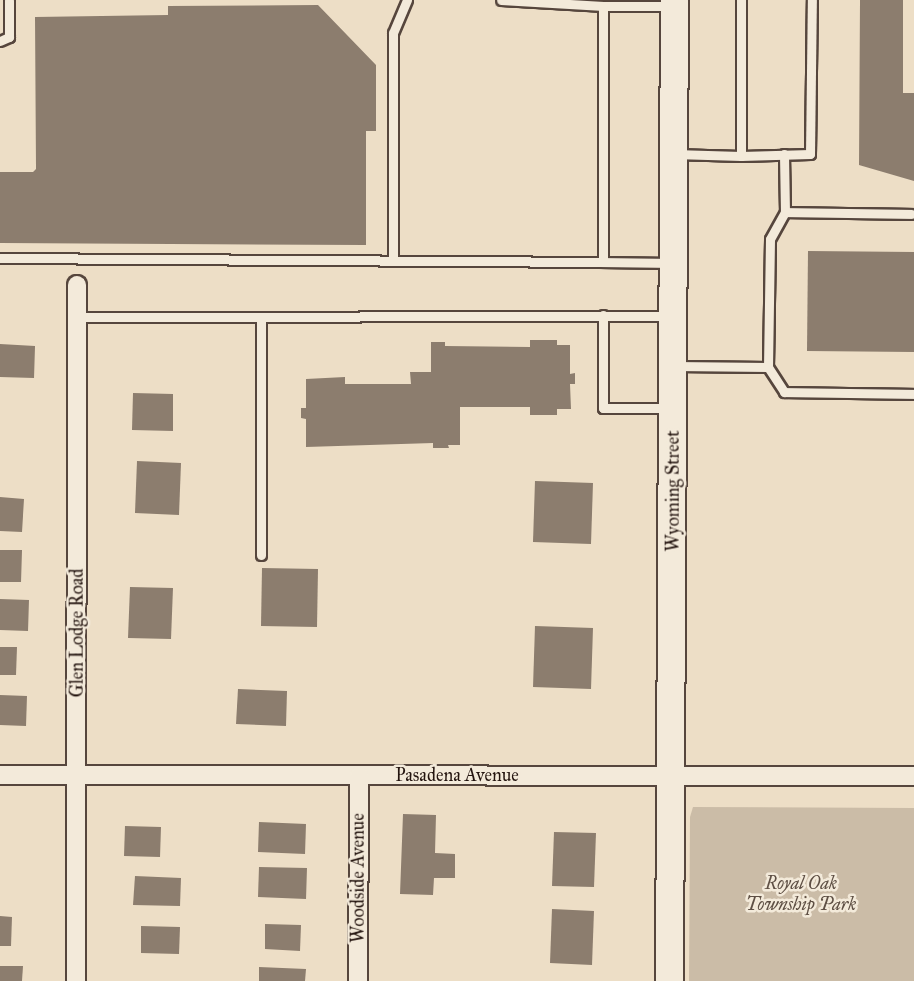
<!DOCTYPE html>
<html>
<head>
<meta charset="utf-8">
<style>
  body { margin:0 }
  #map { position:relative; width:914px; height:981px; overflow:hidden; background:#eddec6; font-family:"IM FELL Great Primer",serif }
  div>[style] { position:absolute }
  .green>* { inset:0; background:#cbbca7 }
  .building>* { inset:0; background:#8c7d6e }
  .roads { filter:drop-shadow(2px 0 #56463d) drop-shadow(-2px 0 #56463d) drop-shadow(0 2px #56463d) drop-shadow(0 -2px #56463d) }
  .lane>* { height:9px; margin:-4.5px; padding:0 4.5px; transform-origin:4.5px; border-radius:4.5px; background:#f3eada }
  .street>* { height:18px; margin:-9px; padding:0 9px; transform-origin:9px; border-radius:9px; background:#f3eada }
  .secondary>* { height:27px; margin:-13.5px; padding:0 13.5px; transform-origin:13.5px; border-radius:13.5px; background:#f3eada }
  span { translate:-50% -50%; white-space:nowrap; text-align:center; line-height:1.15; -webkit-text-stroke:5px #f3eada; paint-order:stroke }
  .street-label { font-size:18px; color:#23140f }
  .park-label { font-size:18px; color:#5e4f44; font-style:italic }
</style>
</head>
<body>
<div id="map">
  <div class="green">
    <div style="clip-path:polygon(693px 807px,914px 808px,914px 981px,689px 981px,690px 817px)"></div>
  </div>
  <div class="building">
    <div style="clip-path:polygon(860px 0,903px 0,903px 93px,914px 93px,914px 181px,859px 165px)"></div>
    <div style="clip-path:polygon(318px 5px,376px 65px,376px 131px,366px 131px,366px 245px,0 243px,0 172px,33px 172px,36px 169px,35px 17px,168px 15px,168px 6px)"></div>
    <div style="clip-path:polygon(808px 251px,914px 252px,914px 352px,807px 351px)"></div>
    <div style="clip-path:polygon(530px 340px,557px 340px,557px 345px,570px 345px,570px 374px,575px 373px,575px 384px,570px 384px,571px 409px,557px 409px,557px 415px,530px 415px,530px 407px,460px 407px,460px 445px,448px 445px,449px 448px,433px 448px,433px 443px,306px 447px,306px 419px,301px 418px,301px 408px,306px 408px,306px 379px,345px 377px,345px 384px,411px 384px,410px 372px,431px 372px,431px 342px,445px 342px,445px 346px,530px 347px)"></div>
    <div style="clip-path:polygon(0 344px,35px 346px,34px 378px,0 377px)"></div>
    <div style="clip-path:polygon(133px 393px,173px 394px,173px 431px,132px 430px)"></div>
    <div style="clip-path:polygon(137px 461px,181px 463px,179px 515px,135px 513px)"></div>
    <div style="clip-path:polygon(535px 481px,593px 483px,591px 544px,533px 542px)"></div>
    <div style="clip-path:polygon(0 497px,24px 499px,22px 532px,0 531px)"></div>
    <div style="clip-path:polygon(0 550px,22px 550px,21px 582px,0 582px)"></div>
    <div style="clip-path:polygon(262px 568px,318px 569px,317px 627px,261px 626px)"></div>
    <div style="clip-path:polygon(130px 587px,173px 588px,171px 639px,128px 638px)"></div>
    <div style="clip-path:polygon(0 599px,29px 600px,28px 631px,0 630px)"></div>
    <div style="clip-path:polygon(535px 626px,593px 628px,591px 689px,533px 687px)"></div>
    <div style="clip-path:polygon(0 647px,17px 647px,16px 675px,0 675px)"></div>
    <div style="clip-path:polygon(238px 689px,287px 691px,286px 726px,236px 724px)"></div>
    <div style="clip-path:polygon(0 695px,27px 696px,26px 726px,0 725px)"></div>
    <div style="clip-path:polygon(403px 814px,436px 815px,435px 853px,455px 854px,455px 878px,434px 878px,433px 895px,400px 894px)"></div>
    <div style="clip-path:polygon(259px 822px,306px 824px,305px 854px,258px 852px)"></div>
    <div style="clip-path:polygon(125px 826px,161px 827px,160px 857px,124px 856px)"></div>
    <div style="clip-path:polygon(554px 832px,596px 833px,594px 887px,552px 886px)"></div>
    <div style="clip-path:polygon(259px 867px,307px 868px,306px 899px,258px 897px)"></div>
    <div style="clip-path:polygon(135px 876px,181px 878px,180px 906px,133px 905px)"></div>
    <div style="clip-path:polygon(552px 909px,594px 911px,592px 965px,550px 963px)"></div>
    <div style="clip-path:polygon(0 916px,12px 917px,11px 946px,0 946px)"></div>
    <div style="clip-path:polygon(265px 924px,301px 925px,300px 951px,265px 949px)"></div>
    <div style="clip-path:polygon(141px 926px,180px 927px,179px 954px,141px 953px)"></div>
    <div style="clip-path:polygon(0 966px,23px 966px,22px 981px,0 981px)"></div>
    <div style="clip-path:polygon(259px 967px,306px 969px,305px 981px,259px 981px)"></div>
  </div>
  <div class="roads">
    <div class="lane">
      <div style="left:741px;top:0;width:156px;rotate:90deg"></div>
      <div style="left:741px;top:156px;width:69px;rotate:-1.7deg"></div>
      <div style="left:810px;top:154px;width:154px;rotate:-89.3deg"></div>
      <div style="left:603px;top:6px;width:69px"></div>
      <div style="left:0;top:41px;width:10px;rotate:-24deg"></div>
      <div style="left:9px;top:37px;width:37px;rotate:-90deg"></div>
      <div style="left:674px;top:154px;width:67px;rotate:1.7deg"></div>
      <div style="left:785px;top:212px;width:126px;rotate:0.9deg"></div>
      <div style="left:0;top:258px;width:603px;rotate:0.38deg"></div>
      <div style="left:603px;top:262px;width:256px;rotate:-90deg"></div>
      <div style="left:603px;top:6px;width:102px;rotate:-176.6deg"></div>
      <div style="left:393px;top:260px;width:227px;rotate:-90deg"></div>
      <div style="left:393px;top:33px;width:36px;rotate:-67deg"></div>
      <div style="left:603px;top:262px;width:67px;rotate:0.9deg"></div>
      <div style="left:603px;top:315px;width:93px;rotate:90deg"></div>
      <div style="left:603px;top:408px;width:66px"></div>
      <div style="left:77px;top:317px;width:594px;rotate:-0.1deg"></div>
      <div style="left:674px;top:366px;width:94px;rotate:0.6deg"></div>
      <div style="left:768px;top:367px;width:128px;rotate:-89.1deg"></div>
      <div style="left:770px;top:239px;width:31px;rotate:-61deg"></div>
      <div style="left:785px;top:212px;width:58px;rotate:-91deg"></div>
      <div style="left:768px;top:367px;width:30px;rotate:57deg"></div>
      <div style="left:784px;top:392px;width:130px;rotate:0.9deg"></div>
      <div style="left:261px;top:555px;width:238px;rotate:-90deg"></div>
    </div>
    <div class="street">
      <div style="left:0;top:775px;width:914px;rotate:0.06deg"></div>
      <div style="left:76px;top:981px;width:696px;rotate:-89.92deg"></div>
      <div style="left:358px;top:981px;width:205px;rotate:-89.7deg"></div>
    </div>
    <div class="secondary">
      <div style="left:669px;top:981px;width:981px;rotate:-89.71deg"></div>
    </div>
  </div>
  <div class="street-label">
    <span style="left:673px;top:491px;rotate:-90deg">Wyoming Street</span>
    <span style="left:77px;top:633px;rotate:-90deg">Glen Lodge Road</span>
    <span style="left:457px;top:775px">Pasadena Avenue</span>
    <span style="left:358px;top:878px;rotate:-90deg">Woodside Avenue</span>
  </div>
  <div class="park-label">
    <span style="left:801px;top:894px">Royal Oak<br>Township Park</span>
  </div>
</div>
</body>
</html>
